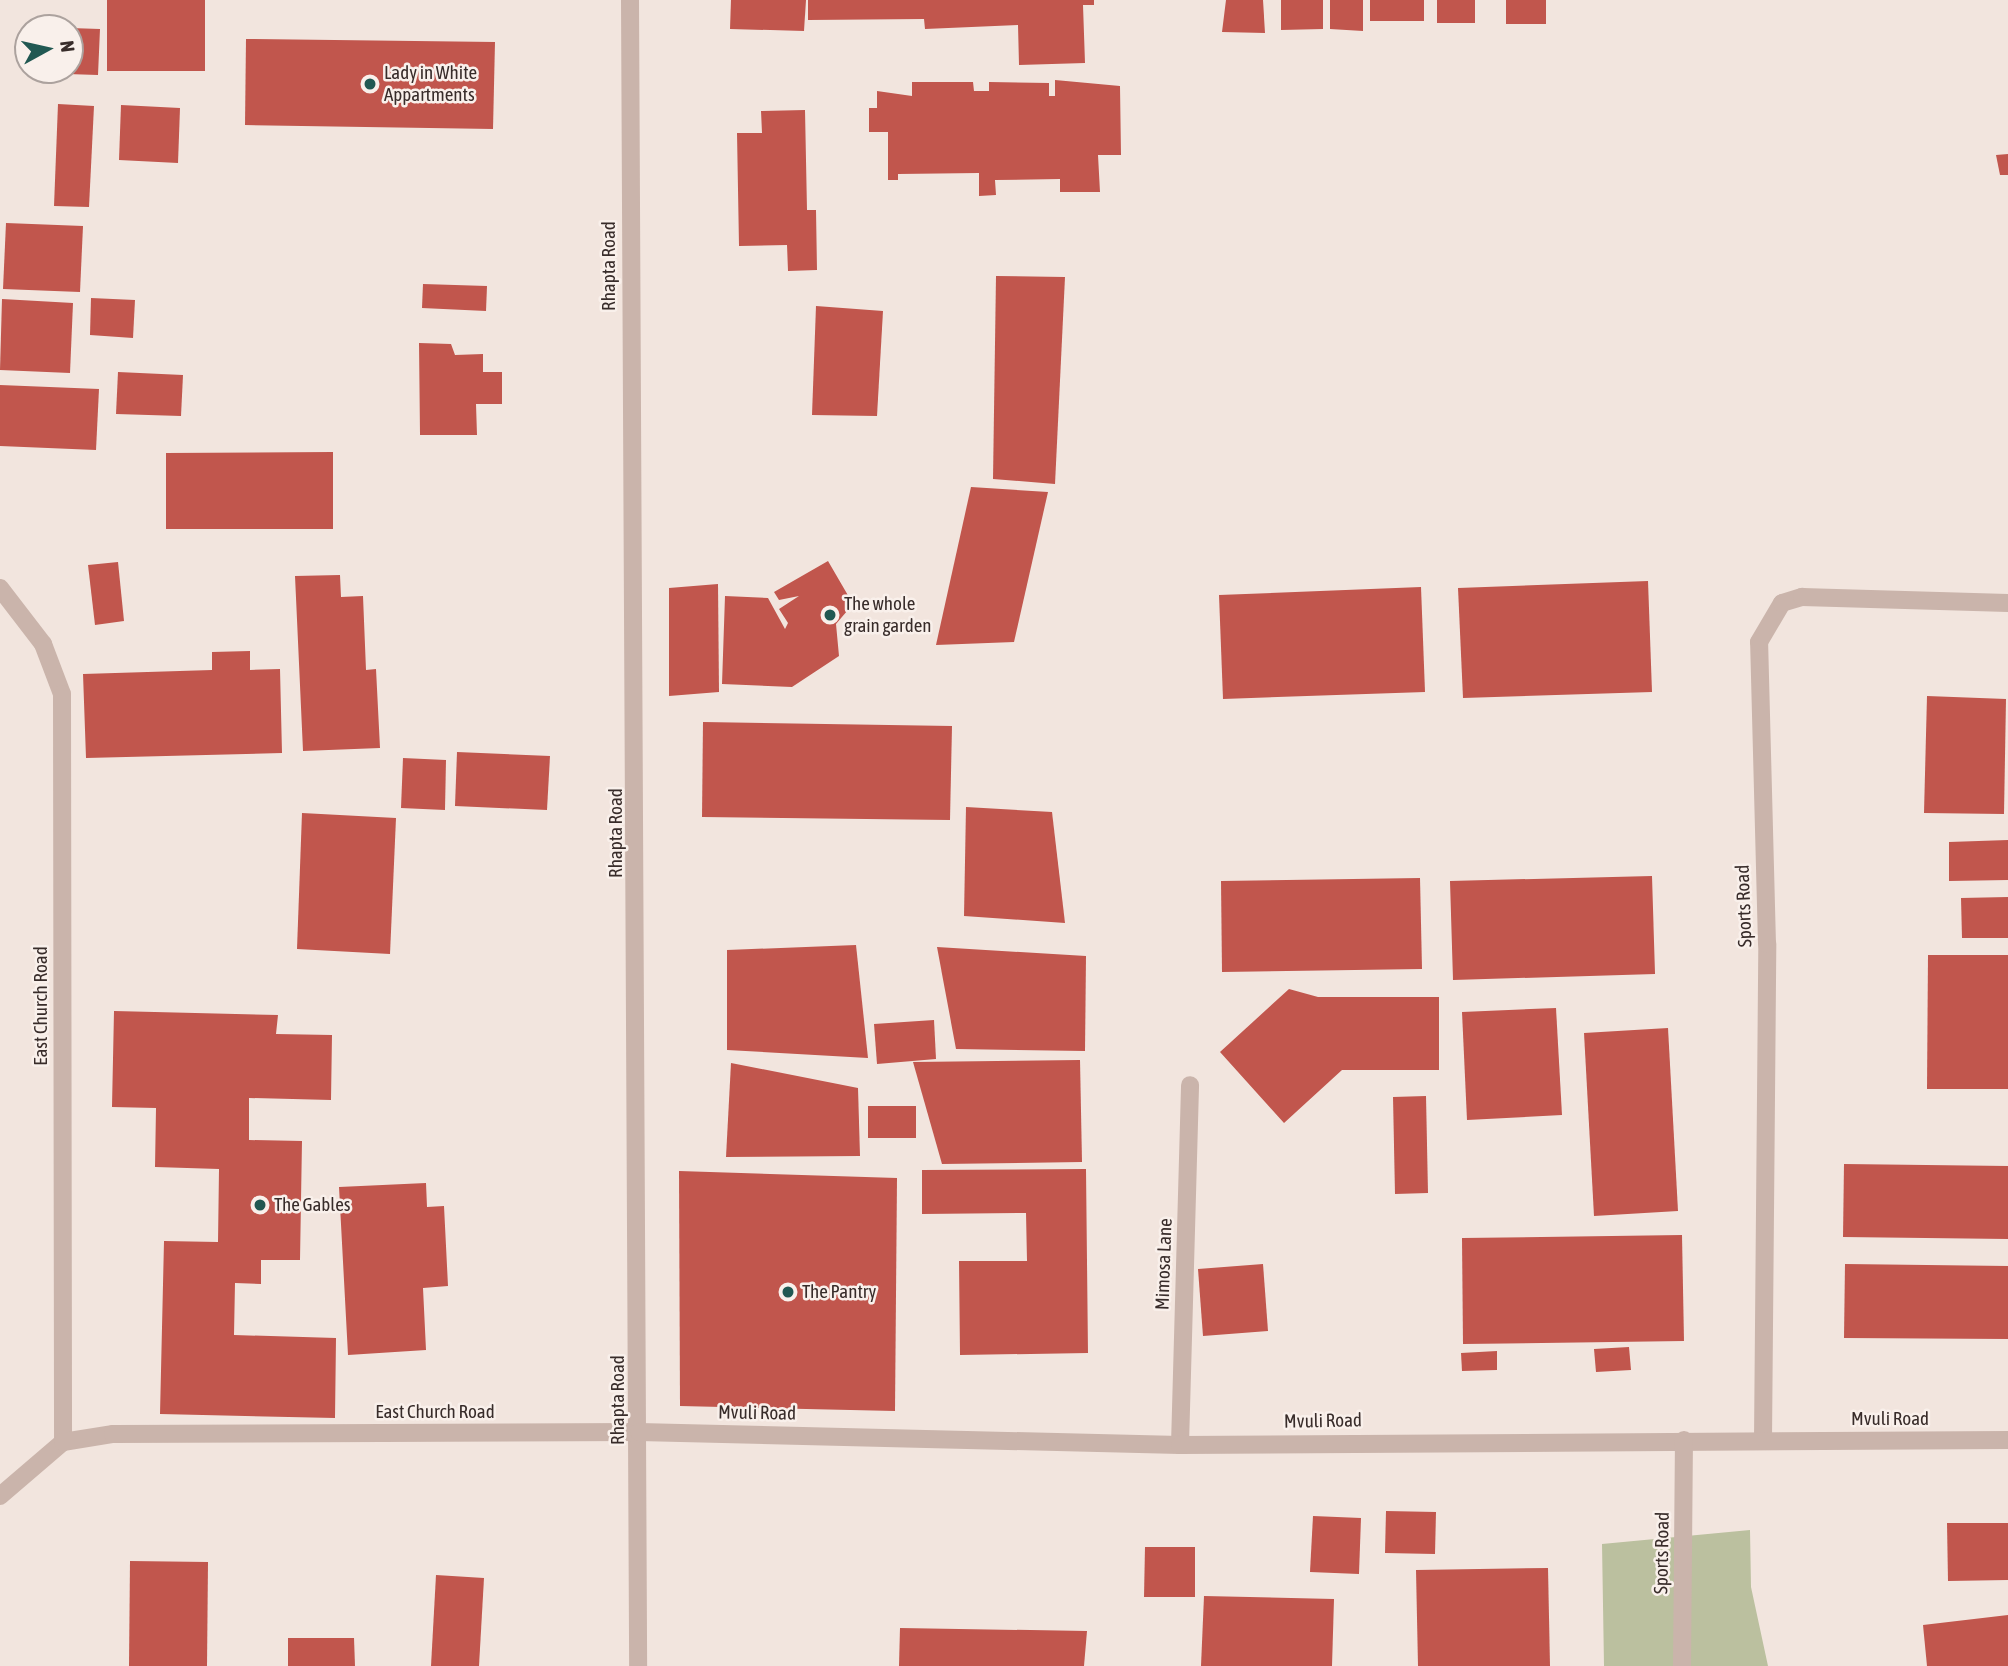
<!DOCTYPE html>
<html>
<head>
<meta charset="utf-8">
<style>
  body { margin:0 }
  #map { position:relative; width:2008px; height:1666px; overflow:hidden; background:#f2e5de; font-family:"Asap Condensed",sans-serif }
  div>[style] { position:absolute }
  .green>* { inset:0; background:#bbc09f }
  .building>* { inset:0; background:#c1564d }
  .minor>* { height:18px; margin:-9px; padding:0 9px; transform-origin:9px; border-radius:9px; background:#cab4ab }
  .dots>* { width:19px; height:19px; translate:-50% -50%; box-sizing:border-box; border:4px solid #f9f0eb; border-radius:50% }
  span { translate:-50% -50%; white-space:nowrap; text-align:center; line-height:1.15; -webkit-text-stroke:5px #f9f0eb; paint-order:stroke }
  .poi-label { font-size:19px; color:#382c2a }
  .left { translate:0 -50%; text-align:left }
  .street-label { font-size:19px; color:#382c2a }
  .north { position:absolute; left:14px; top:14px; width:70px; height:70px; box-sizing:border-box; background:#f9f0eb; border:2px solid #aca29e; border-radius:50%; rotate:82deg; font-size:19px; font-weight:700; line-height:28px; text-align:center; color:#382c2a }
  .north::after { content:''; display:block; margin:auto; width:24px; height:32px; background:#215852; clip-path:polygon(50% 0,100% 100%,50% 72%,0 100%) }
</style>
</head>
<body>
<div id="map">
  <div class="green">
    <div style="clip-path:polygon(1750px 1530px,1751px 1587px,1768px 1666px,1604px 1666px,1602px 1544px)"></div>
  </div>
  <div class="building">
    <div style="clip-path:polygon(107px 0,205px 0,205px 71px,107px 71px)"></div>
    <div style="clip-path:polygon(731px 0,806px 0,804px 31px,730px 29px)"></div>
    <div style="clip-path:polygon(808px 0,1094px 0,1094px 5px,1083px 5px,1085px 63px,1019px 65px,1018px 25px,925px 29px,924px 19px,808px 20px)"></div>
    <div style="clip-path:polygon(1226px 0,1263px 0,1265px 33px,1222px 32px)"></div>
    <div style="clip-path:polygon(1281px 0,1323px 0,1323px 29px,1281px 30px)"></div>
    <div style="clip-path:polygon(1330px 0,1363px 0,1363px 31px,1330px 29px)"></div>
    <div style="clip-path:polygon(1370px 0,1424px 0,1424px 21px,1370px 21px)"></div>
    <div style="clip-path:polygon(1437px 0,1475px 0,1475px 23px,1437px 23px)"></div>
    <div style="clip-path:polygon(1506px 0,1546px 0,1546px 24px,1506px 24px)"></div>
    <div style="clip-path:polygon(70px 28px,100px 29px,98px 75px,36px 73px,70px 70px)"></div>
    <div style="clip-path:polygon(246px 39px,495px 42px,493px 129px,245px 125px)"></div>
    <div style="clip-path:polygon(1055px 80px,1120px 86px,1121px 155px,1098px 155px,1100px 192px,1060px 192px,1060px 179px,995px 180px,996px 195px,979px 196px,979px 173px,898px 174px,898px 180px,888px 180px,888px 132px,869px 132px,869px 108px,877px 108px,877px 91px,912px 96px,912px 82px,973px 82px,974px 91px,989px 91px,989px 82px,1049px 83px,1049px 96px,1055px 96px)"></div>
    <div style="clip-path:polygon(58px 104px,94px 106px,89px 207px,54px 206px)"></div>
    <div style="clip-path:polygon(121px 105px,180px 108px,178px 163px,119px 160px)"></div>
    <div style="clip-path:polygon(805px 110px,807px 210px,816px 210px,817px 270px,788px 271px,787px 245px,739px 246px,737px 133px,762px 133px,761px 111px)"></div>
    <div style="clip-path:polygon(2008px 154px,2008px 175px,2000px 175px,1996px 155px)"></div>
    <div style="clip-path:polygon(6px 223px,83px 226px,80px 292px,3px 289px)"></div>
    <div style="clip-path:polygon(996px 276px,1065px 277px,1055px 484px,993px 479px)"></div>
    <div style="clip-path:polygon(423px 284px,487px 286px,486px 311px,422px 308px)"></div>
    <div style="clip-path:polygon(91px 298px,135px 300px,133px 338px,90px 335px)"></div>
    <div style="clip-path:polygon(2px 299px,73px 303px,70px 373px,0 370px)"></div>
    <div style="clip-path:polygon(816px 306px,883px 311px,877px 416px,812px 415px)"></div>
    <div style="clip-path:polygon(419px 343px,451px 344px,455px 355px,483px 354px,483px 372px,502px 372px,502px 404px,476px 404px,477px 435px,420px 435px)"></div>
    <div style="clip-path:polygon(118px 372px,183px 375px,181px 416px,116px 414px)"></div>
    <div style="clip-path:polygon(0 385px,99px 389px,96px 450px,0 446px)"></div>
    <div style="clip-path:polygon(333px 452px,333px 529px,166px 529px,166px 453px)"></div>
    <div style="clip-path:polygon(971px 487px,1048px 492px,1014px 642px,936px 645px)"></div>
    <div style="clip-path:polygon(828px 561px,853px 604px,836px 624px,839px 656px,792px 687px,722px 684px,725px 596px,768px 598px,785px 629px,788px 623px,779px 609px,799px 596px,779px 600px,774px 592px)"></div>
    <div style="clip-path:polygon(118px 562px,124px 621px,95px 625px,88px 565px)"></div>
    <div style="clip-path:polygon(340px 575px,341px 597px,363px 596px,366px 670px,376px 669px,380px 748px,303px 751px,295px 576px)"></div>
    <div style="clip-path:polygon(1648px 581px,1652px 692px,1463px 698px,1458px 588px)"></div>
    <div style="clip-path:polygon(718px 584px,719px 692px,669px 696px,669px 588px)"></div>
    <div style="clip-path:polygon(1421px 587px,1425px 692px,1223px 699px,1219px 595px)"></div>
    <div style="clip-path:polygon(250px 651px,250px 670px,280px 669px,282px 753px,86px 758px,83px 674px,212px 670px,212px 652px)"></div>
    <div style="clip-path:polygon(1927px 696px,2006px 699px,2004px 814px,1924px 813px)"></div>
    <div style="clip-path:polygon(703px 722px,952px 726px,950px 820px,702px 817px)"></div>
    <div style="clip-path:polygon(457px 752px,550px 756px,547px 810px,455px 806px)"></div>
    <div style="clip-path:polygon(403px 758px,446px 760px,445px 810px,401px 808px)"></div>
    <div style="clip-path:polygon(966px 807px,1052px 812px,1065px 923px,964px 916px)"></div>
    <div style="clip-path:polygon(302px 813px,396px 818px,390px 954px,297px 949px)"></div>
    <div style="clip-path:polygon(2008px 840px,2008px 880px,1949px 881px,1949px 842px)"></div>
    <div style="clip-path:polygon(1652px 876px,1655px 974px,1453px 980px,1450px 881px)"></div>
    <div style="clip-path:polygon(1420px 878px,1422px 969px,1222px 972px,1221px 881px)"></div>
    <div style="clip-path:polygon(2008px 897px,2008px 938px,1962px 938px,1961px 898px)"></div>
    <div style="clip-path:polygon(856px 945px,868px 1058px,727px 1050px,727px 950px)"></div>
    <div style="clip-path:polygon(937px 947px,1086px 956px,1085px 1051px,956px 1049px)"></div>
    <div style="clip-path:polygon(1928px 955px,2008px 955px,2008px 1089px,1927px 1089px)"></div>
    <div style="clip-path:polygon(1289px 989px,1318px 997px,1439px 997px,1439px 1070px,1342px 1070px,1284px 1123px,1220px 1052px)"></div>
    <div style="clip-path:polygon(1556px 1008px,1562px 1115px,1467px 1120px,1462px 1012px)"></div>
    <div style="clip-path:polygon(114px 1011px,278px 1015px,276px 1034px,332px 1035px,331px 1100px,249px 1098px,249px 1140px,302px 1141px,300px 1260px,261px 1260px,261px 1284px,235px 1283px,234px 1335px,336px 1338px,335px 1418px,160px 1414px,164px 1241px,218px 1242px,219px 1169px,155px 1167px,156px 1108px,112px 1107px)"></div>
    <div style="clip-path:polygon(934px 1020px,936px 1059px,877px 1064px,874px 1024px)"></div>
    <div style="clip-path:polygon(1668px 1028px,1678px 1211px,1594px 1216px,1584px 1033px)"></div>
    <div style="clip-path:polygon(1080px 1060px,1082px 1162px,942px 1164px,913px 1062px)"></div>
    <div style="clip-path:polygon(731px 1063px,858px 1088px,860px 1156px,726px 1157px)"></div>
    <div style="clip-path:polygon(1426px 1096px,1428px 1193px,1395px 1194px,1393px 1097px)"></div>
    <div style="clip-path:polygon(868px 1106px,916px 1106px,916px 1138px,868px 1138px)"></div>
    <div style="clip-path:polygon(1844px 1164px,2008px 1166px,2008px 1239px,1843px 1237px)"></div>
    <div style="clip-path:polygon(1086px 1169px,1088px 1353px,960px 1355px,959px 1261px,1027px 1261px,1026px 1213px,922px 1214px,922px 1170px)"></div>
    <div style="clip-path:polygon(679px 1171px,897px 1178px,895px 1411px,680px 1406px)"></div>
    <div style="clip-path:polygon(426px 1183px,427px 1207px,444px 1206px,448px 1286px,423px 1288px,426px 1350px,348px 1355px,339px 1187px)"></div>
    <div style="clip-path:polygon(1682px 1235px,1684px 1341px,1463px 1344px,1462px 1238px)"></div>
    <div style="clip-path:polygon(1263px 1264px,1268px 1331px,1203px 1336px,1198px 1269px)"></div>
    <div style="clip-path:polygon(1845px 1264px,2008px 1266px,2008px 1339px,1844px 1338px)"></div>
    <div style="clip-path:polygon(1629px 1347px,1631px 1370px,1596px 1372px,1594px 1349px)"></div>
    <div style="clip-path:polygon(1497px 1351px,1497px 1370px,1462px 1371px,1461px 1353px)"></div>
    <div style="clip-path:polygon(1386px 1511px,1436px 1512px,1435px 1554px,1385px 1553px)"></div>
    <div style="clip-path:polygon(1313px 1516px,1361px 1518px,1359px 1574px,1310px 1572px)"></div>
    <div style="clip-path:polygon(1947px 1523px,2008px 1523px,2008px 1580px,1948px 1581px)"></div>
    <div style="clip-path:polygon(1145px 1547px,1195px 1547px,1195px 1597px,1144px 1597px)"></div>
    <div style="clip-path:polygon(130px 1561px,208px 1562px,207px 1666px,129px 1666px)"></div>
    <div style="clip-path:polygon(1548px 1568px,1550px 1666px,1418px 1666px,1416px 1570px)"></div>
    <div style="clip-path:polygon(436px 1575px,484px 1578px,479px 1666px,431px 1666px)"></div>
    <div style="clip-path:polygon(1204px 1596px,1334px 1599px,1332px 1666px,1201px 1666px)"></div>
    <div style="clip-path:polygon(2008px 1615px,2008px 1666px,1927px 1666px,1923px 1625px)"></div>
    <div style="clip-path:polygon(900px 1628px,1087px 1631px,1084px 1666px,899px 1666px)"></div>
    <div style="clip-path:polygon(288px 1638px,354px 1638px,355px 1666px,288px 1666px)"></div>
  </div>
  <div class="minor">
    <div style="left:630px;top:0;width:1666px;rotate:89.72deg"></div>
    <div style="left:0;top:588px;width:71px;rotate:52.5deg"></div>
    <div style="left:43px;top:644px;width:53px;rotate:69.2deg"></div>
    <div style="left:62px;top:694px;width:748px;rotate:89.92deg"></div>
    <div style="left:1763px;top:1440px;width:496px;rotate:-89.5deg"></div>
    <div style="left:1767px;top:944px;width:302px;rotate:-91.5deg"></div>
    <div style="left:1759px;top:642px;width:45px;rotate:-59.5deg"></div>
    <div style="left:1782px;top:603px;width:21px;rotate:-17deg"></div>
    <div style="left:1802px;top:597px;width:206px;rotate:1.7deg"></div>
    <div style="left:1180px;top:1445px;width:360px;rotate:-88.4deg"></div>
    <div style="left:0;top:1496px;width:83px;rotate:-40.6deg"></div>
    <div style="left:63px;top:1442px;width:51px;rotate:-9.1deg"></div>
    <div style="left:113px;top:1434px;width:526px;rotate:-0.22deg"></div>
    <div style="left:639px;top:1432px;width:541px;rotate:1.38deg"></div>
    <div style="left:1180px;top:1445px;width:828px;rotate:-0.35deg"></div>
    <div style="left:1682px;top:1666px;width:226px;rotate:-89.5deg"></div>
  </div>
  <div class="dots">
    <div style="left:370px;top:84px;background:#215852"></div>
    <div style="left:830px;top:615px;background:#215852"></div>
    <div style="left:260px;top:1205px;background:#215852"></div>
    <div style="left:788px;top:1292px;background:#215852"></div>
  </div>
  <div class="poi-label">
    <span class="left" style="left:384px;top:84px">Lady in White<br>Appartments</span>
    <span class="left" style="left:844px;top:615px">The whole<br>grain garden</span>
    <span class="left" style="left:274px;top:1205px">The Gables</span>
    <span class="left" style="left:802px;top:1292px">The Pantry</span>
  </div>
  <div class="street-label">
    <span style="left:609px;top:266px;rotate:-90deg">Rhapta Road</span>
    <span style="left:616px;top:833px;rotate:-90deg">Rhapta Road</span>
    <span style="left:1744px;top:906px;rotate:-92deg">Sports Road</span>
    <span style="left:41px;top:1006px;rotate:-90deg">East Church Road</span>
    <span style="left:1164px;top:1264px;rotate:-88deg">Mimosa Lane</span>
    <span style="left:618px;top:1400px;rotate:-90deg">Rhapta Road</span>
    <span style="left:435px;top:1412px">East Church Road</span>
    <span style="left:757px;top:1413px;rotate:1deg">Mvuli Road</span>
    <span style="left:1890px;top:1419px">Mvuli Road</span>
    <span style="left:1323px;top:1421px;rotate:-1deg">Mvuli Road</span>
    <span style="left:1662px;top:1553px;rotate:-89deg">Sports Road</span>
  </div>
  <div class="north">N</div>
</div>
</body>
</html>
